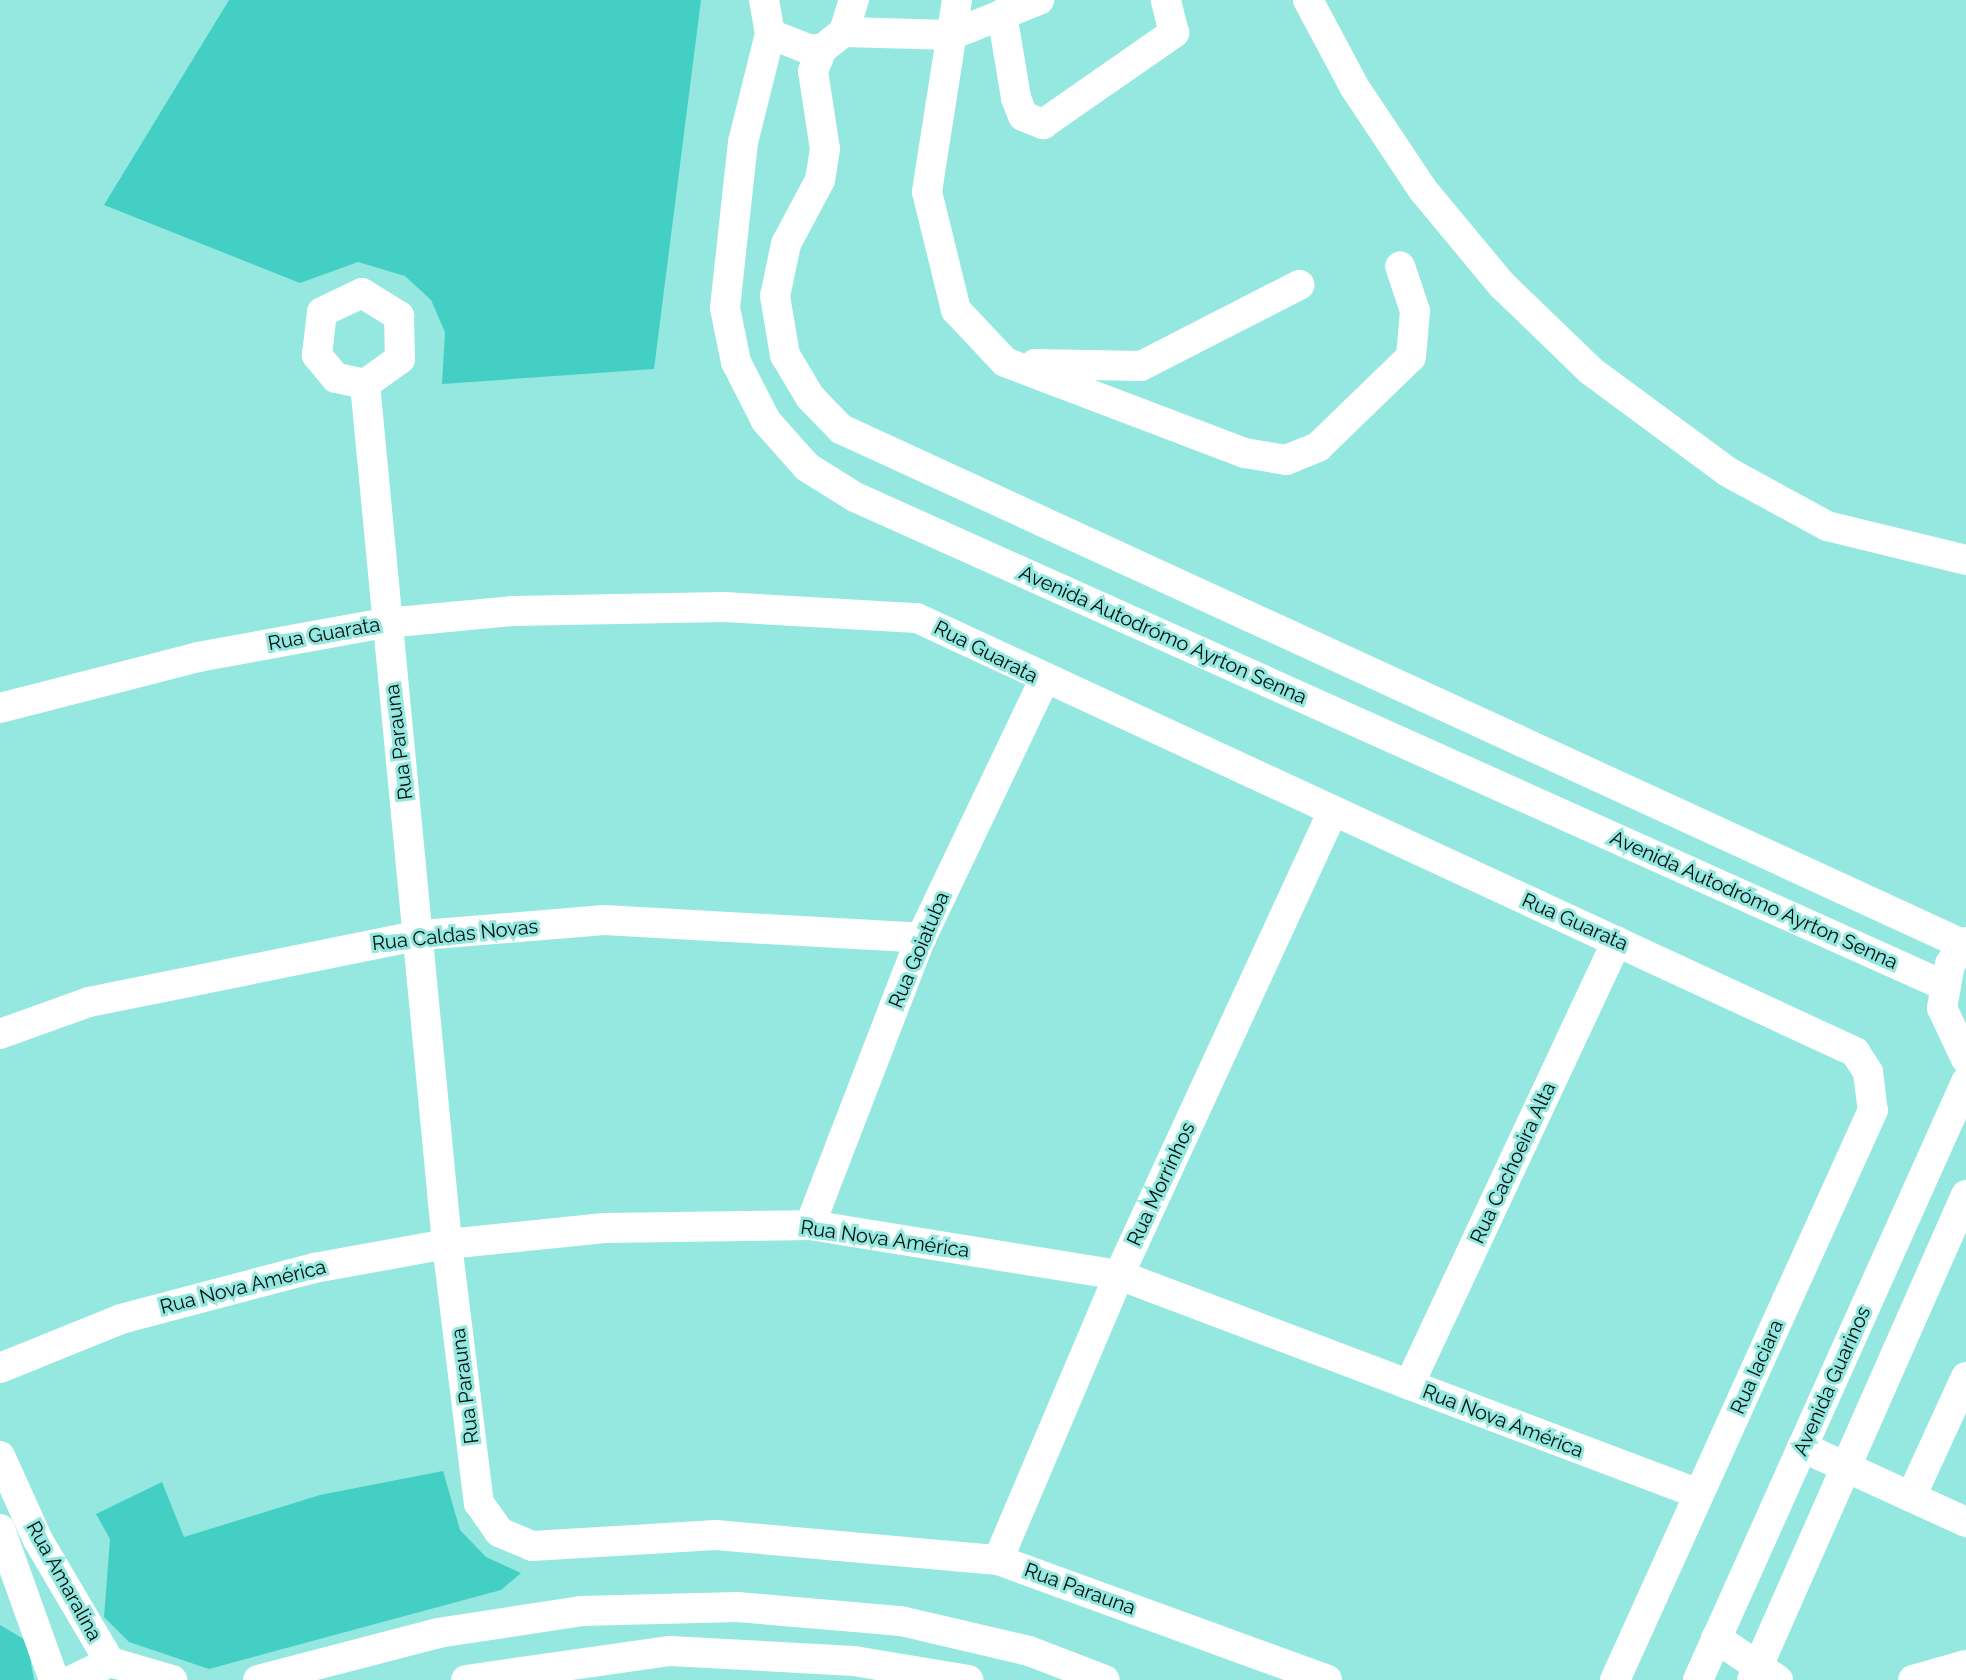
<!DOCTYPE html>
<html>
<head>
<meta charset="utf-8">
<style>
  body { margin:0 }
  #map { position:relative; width:1966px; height:1680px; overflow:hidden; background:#94e8df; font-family:Raleway,sans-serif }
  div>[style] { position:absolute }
  .green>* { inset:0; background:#43cfc4 }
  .minor>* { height:30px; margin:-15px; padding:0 15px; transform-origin:15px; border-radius:15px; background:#fff }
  span { translate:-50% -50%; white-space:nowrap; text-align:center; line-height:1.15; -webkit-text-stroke:6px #94e8df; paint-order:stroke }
  .street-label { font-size:20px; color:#000f0e }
</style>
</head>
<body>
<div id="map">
  <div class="green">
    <div style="clip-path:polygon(229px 0,701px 0,654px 369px,442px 384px,445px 332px,431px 300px,405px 276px,358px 262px,300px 283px,104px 205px)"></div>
    <div style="clip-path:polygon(443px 1471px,460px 1530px,486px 1557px,521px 1573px,501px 1590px,209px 1669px,129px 1642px,104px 1617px,110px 1539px,96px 1514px,162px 1482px,184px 1537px,320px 1495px)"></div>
    <div style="clip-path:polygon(0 1625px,27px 1641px,34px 1680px,0 1680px)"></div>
  </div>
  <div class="minor">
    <div style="left:764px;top:0;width:35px;rotate:80deg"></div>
    <div style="left:770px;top:34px;width:41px;rotate:21.5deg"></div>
    <div style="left:808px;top:49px;width:14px"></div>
    <div style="left:822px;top:49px;width:28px;rotate:-38deg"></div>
    <div style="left:844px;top:32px;width:34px;rotate:-73deg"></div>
    <div style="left:957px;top:0;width:194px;rotate:98.9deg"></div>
    <div style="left:927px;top:192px;width:122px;rotate:76.2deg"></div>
    <div style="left:956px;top:310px;width:71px;rotate:46.7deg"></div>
    <div style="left:1005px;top:362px;width:257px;rotate:20.8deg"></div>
    <div style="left:1245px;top:453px;width:42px;rotate:9.7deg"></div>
    <div style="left:1286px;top:460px;width:35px;rotate:-22deg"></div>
    <div style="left:1318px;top:447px;width:129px;rotate:-44.1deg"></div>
    <div style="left:1411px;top:357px;width:46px;rotate:-85deg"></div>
    <div style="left:1415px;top:311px;width:47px;rotate:-108.4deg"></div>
    <div style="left:1308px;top:0;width:100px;rotate:61.9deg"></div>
    <div style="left:1355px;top:88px;width:123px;rotate:56.3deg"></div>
    <div style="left:1423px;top:190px;width:124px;rotate:50.3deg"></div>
    <div style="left:1502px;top:285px;width:124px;rotate:44deg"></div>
    <div style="left:1591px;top:371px;width:170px;rotate:36.4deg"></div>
    <div style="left:1728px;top:472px;width:113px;rotate:28.6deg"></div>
    <div style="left:1827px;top:526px;width:143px;rotate:13.7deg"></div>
    <div style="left:1002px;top:14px;width:85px;rotate:80.5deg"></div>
    <div style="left:1016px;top:98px;width:19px;rotate:69deg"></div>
    <div style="left:1023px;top:116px;width:22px;rotate:22deg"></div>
    <div style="left:1043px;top:124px;width:160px;rotate:-34.8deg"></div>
    <div style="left:1174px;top:33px;width:34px;rotate:-104deg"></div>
    <div style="left:844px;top:32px;width:107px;rotate:1.6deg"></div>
    <div style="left:951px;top:35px;width:95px;rotate:-21.7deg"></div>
    <div style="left:770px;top:34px;width:111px;rotate:104deg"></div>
    <div style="left:743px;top:142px;width:167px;rotate:96.2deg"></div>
    <div style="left:725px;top:308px;width:55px;rotate:78.5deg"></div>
    <div style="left:736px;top:362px;width:66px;rotate:63deg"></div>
    <div style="left:766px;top:421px;width:62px;rotate:48.3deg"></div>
    <div style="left:807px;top:467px;width:57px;rotate:32deg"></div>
    <div style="left:855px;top:497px;width:1192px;rotate:24.16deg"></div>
    <div style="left:822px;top:49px;width:24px;rotate:112deg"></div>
    <div style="left:813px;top:71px;width:79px;rotate:81.3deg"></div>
    <div style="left:825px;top:149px;width:31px;rotate:99deg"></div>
    <div style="left:820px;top:180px;width:72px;rotate:118deg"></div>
    <div style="left:786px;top:244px;width:53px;rotate:101.9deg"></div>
    <div style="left:775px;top:296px;width:60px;rotate:80.4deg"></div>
    <div style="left:785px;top:355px;width:49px;rotate:59.2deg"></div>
    <div style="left:810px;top:397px;width:45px;rotate:45.9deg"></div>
    <div style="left:841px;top:429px;width:1234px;rotate:24.67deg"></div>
    <div style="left:362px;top:293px;width:44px;rotate:31.9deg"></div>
    <div style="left:399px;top:316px;width:43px;rotate:88.7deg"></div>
    <div style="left:400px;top:359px;width:43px;rotate:144.5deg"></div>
    <div style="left:365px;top:384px;width:30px;rotate:-168deg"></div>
    <div style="left:336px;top:378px;width:30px;rotate:-130deg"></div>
    <div style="left:317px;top:355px;width:43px;rotate:-83.4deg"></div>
    <div style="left:322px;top:312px;width:44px;rotate:-25.4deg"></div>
    <div style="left:1035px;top:364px;width:106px;rotate:1.1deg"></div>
    <div style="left:1141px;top:366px;width:178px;rotate:-27.1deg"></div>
    <div style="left:365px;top:384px;width:864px;rotate:84.55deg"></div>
    <div style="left:447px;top:1244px;width:261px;rotate:83deg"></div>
    <div style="left:479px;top:1503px;width:35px;rotate:55deg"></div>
    <div style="left:499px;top:1532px;width:36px;rotate:23deg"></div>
    <div style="left:532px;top:1546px;width:184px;rotate:-3.4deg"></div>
    <div style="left:716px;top:1535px;width:283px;rotate:5.1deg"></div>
    <div style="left:998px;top:1560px;width:350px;rotate:20deg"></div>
    <div style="left:0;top:708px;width:204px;rotate:-14.4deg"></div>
    <div style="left:198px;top:657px;width:191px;rotate:-10.3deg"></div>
    <div style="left:386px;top:623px;width:128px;rotate:-5.4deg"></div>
    <div style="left:513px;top:611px;width:211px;rotate:-1.1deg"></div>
    <div style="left:724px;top:607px;width:193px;rotate:3.3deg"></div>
    <div style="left:917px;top:618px;width:1034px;rotate:24.83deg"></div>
    <div style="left:1855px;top:1052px;width:24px;rotate:57deg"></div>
    <div style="left:1868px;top:1072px;width:38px;rotate:83deg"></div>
    <div style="left:1873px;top:1110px;width:626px;rotate:114.35deg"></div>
    <div style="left:1966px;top:942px;width:27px;rotate:126deg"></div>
    <div style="left:1950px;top:964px;width:45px;rotate:100.3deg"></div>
    <div style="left:1942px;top:1008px;width:56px;rotate:64.8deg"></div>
    <div style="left:0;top:1034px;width:95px;rotate:-19.8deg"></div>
    <div style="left:89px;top:1002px;width:340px;rotate:-11.4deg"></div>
    <div style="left:422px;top:935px;width:183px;rotate:-4.7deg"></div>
    <div style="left:604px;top:920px;width:318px;rotate:3.2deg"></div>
    <div style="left:810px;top:1225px;width:308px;rotate:-68.9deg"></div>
    <div style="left:921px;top:938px;width:284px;rotate:-64.5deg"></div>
    <div style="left:0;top:1368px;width:131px;rotate:-22deg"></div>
    <div style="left:121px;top:1319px;width:200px;rotate:-14.8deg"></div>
    <div style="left:314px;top:1268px;width:135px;rotate:-10.2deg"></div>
    <div style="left:447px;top:1244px;width:158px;rotate:-5.8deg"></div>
    <div style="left:604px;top:1228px;width:206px;rotate:-0.8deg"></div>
    <div style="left:810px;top:1225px;width:313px;rotate:9.2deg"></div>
    <div style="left:1119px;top:1275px;width:620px;rotate:20.69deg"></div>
    <div style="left:1409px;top:1385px;width:490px;rotate:-64.9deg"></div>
    <div style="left:1802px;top:1447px;width:180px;rotate:24.6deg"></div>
    <div style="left:0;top:1456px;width:92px;rotate:65.7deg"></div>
    <div style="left:38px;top:1540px;width:142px;rotate:59.5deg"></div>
    <div style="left:1911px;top:1497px;width:132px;rotate:-65.4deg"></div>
    <div style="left:0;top:1529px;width:160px;rotate:70.3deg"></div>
    <div style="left:998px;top:1560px;width:310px;rotate:-67deg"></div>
    <div style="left:1119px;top:1275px;width:509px;rotate:-65.25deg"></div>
    <div style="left:1716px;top:1638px;width:75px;rotate:34.1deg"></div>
    <div style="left:72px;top:1680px;width:42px;rotate:-25.3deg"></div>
    <div style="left:110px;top:1662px;width:65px;rotate:16.2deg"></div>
    <div style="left:258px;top:1680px;width:186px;rotate:-14.6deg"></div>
    <div style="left:438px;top:1633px;width:145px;rotate:-8.7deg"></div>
    <div style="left:581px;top:1611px;width:156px;rotate:-1.5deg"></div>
    <div style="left:737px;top:1607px;width:165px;rotate:4.9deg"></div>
    <div style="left:901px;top:1621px;width:131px;rotate:13.2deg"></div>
    <div style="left:1029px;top:1651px;width:81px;rotate:20.9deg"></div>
    <div style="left:466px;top:1680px;width:206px;rotate:-8.1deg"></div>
    <div style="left:670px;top:1651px;width:184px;rotate:3.1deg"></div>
    <div style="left:854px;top:1661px;width:116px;rotate:9.5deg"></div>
    <div style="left:1698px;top:1680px;width:655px;rotate:-65.86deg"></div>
    <div style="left:1752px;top:1680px;width:530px;rotate:-66.19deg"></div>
    <div style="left:1913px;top:1680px;width:55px;rotate:-15.8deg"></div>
  </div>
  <div class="street-label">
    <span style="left:324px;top:634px;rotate:-10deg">Rua Guarata</span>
    <span style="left:1163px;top:635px;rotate:24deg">Avenida Autodrómo Ayrton Senna</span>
    <span style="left:986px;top:652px;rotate:27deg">Rua Guarata</span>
    <span style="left:399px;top:742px;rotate:-97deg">Rua Parauna</span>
    <span style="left:1754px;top:900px;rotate:24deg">Avenida Autodrómo Ayrton Senna</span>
    <span style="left:1575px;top:922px;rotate:24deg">Rua Guarata</span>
    <span style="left:455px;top:935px;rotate:-6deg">Rua Caldas Novas</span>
    <span style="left:919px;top:950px;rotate:-67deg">Rua Goiatuba</span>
    <span style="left:1513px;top:1163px;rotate:-65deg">Rua Cachoeira Alta</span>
    <span style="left:1161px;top:1184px;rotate:-65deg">Rua Morrinhos</span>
    <span style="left:885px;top:1239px;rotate:8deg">Rua Nova América</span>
    <span style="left:243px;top:1287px;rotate:-14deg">Rua Nova América</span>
    <span style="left:1757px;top:1367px;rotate:-66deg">Rua Iaciara</span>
    <span style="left:1832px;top:1381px;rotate:-66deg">Avenida Guarinos</span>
    <span style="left:465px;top:1386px;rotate:-97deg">Rua Parauna</span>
    <span style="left:1503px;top:1421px;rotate:21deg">Rua Nova América</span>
    <span style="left:64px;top:1581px;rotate:61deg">Rua Amaralina</span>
    <span style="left:1080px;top:1589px;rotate:20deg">Rua Parauna</span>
  </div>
</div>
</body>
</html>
